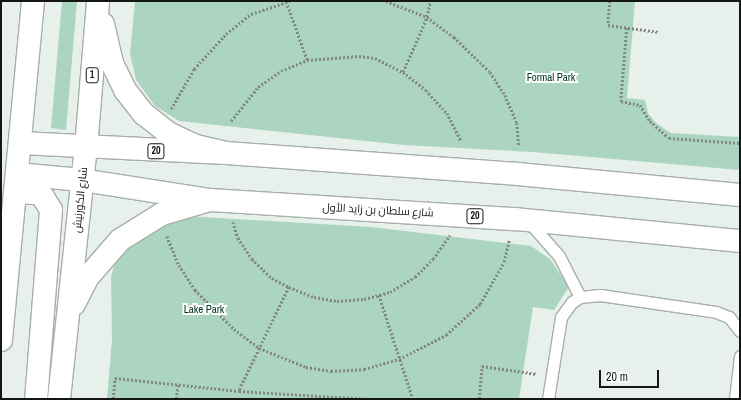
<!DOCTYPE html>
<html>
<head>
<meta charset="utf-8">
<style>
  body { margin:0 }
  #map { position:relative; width:741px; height:400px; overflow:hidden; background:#e7f0eb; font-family:"Archivo Narrow",Cairo,sans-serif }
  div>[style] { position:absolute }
  .green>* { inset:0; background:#acd5c1 }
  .path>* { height:2.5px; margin-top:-1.25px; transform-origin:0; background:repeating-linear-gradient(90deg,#818784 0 2px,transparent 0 4px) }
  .roads { filter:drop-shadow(1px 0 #a7afaa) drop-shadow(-1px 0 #a7afaa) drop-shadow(0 1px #a7afaa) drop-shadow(0 -1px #a7afaa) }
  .service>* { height:11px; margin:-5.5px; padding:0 5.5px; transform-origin:5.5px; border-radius:5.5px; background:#fff }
  .primary>* { height:22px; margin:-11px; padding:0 11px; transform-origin:11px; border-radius:11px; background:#fff }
  .trunk>* { height:22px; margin:-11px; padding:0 11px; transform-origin:11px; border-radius:11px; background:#fff }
  span { translate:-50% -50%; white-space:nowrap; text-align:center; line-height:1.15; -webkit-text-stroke:4px #fff; paint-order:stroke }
  .shield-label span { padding:1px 3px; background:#fff; border:1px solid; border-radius:3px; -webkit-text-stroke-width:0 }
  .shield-label { font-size:10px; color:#141715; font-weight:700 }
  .park-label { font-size:11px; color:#013221 }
  .street-label { font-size:11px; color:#141715 }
  .frame { position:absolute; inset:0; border:2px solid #141715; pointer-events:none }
  .scale { position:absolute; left:599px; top:370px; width:60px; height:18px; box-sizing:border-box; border:2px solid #141715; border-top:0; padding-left:5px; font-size:12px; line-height:14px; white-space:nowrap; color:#141715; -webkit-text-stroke:3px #fff; paint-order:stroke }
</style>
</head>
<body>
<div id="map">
  <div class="green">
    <div style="clip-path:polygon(62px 1px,77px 1px,66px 130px,51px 128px)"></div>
    <div style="clip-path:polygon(135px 1px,635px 1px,627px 98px,645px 100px,648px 113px,656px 123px,671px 133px,740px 137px,740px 170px,533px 152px,404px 145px,179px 121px,155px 106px,136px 80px,130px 54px)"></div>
    <div style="clip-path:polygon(184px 216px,371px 227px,531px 246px,550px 259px,569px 287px,554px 310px,533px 307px,519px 399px,107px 399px,112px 340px,111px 277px,114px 266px,128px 242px)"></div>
  </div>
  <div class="path">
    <div style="left:386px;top:1px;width:44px;rotate:21.3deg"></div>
    <div style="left:427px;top:17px;width:34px;rotate:37deg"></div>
    <div style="left:454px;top:37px;width:50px;rotate:44.2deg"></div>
    <div style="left:490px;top:72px;width:27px;rotate:57deg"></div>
    <div style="left:505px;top:95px;width:30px;rotate:67deg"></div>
    <div style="left:517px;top:123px;width:23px;rotate:85deg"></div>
    <div style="left:610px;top:1px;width:24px;rotate:95deg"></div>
    <div style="left:608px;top:25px;width:51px;rotate:7.8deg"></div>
    <div style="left:627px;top:28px;width:73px;rotate:94.7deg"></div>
    <div style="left:621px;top:101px;width:19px;rotate:12deg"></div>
    <div style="left:640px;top:105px;width:19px;rotate:58deg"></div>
    <div style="left:650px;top:121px;width:25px;rotate:42deg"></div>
    <div style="left:669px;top:138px;width:71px;rotate:4deg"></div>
    <div style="left:307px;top:60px;width:52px;rotate:-4.4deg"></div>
    <div style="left:359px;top:56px;width:16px;rotate:7deg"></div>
    <div style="left:375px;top:58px;width:31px;rotate:27deg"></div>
    <div style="left:403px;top:72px;width:29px;rotate:38deg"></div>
    <div style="left:426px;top:90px;width:31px;rotate:48deg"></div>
    <div style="left:447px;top:113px;width:31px;rotate:63deg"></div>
    <div style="left:403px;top:72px;width:60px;rotate:-66.4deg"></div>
    <div style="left:427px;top:17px;width:16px;rotate:-79deg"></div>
    <div style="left:171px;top:109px;width:46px;rotate:-60.1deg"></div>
    <div style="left:194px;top:69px;width:47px;rotate:-47.6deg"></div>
    <div style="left:226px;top:34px;width:32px;rotate:-39deg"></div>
    <div style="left:251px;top:14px;width:41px;rotate:-18.4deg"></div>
    <div style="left:231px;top:121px;width:43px;rotate:-51.5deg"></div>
    <div style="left:258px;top:87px;width:28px;rotate:-35deg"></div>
    <div style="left:281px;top:71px;width:28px;rotate:-23deg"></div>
    <div style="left:307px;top:60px;width:62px;rotate:-109.9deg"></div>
    <div style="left:233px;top:222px;width:17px;rotate:73deg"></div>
    <div style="left:238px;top:238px;width:25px;rotate:56deg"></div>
    <div style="left:252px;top:259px;width:28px;rotate:44deg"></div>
    <div style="left:272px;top:278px;width:19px;rotate:28deg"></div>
    <div style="left:289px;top:287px;width:115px;rotate:115.7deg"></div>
    <div style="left:167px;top:236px;width:31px;rotate:68deg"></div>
    <div style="left:179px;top:265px;width:30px;rotate:57deg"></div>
    <div style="left:195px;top:290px;width:55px;rotate:45deg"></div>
    <div style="left:234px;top:329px;width:31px;rotate:37deg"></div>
    <div style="left:259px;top:348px;width:51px;rotate:22deg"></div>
    <div style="left:306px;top:367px;width:25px;rotate:9deg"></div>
    <div style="left:331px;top:371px;width:33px;rotate:-3deg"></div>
    <div style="left:364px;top:369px;width:36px;rotate:-16deg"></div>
    <div style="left:399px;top:359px;width:53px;rotate:-27.1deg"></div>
    <div style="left:446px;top:335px;width:46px;rotate:-42.4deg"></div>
    <div style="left:480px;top:304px;width:48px;rotate:-60.3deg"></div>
    <div style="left:504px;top:262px;width:23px;rotate:-77deg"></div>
    <div style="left:289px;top:287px;width:27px;rotate:22deg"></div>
    <div style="left:314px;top:297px;width:23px;rotate:10deg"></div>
    <div style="left:337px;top:301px;width:27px;rotate:-4deg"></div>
    <div style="left:364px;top:299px;width:27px;rotate:-15deg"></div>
    <div style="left:390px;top:292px;width:29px;rotate:-31deg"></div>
    <div style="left:415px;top:277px;width:25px;rotate:-45deg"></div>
    <div style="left:433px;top:259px;width:29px;rotate:-55deg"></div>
    <div style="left:379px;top:295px;width:109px;rotate:71.9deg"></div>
    <div style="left:113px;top:399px;width:21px;rotate:-85deg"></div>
    <div style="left:115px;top:378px;width:125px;rotate:6deg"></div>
    <div style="left:239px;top:391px;width:130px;rotate:3.5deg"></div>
    <div style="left:176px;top:399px;width:15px;rotate:-82deg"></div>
    <div style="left:479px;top:399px;width:33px;rotate:-85deg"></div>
    <div style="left:482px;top:366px;width:55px;rotate:8.4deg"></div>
  </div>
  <div class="roads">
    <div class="service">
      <div style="left:530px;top:223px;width:44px;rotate:48.7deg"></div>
      <div style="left:559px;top:256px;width:46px;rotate:62.9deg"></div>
      <div style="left:548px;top:399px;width:83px;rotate:-81deg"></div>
      <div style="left:561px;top:317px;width:19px;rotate:-54deg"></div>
      <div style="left:572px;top:302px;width:9px;rotate:-32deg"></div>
      <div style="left:580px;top:297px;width:20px;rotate:-6deg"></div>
      <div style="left:600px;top:295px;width:117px;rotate:8.3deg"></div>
      <div style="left:716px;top:312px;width:14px;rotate:21deg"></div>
      <div style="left:729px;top:317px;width:18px;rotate:52deg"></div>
      <div style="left:735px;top:399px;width:43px;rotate:-83.4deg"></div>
    </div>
    <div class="primary">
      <div style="left:20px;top:143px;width:206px;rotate:2.8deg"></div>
      <div style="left:226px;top:153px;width:293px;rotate:4.1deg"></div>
      <div style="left:518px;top:174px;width:223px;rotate:5.4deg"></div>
      <div style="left:17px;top:174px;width:65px;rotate:5.3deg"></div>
      <div style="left:82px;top:180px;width:130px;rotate:8.9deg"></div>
      <div style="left:210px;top:200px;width:306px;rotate:3.6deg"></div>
      <div style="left:515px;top:219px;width:226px;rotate:5.6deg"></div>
    </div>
    <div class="trunk">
      <div style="left:103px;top:24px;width:40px;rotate:77deg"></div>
      <div style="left:112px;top:63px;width:30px;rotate:64deg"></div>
      <div style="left:125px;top:90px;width:31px;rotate:52deg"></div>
      <div style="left:144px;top:114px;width:31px;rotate:38deg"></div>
      <div style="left:168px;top:133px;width:31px;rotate:25deg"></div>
      <div style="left:196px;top:146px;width:31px;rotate:13deg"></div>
      <div style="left:15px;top:192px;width:22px;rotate:3deg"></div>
      <div style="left:37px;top:193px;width:7px;rotate:34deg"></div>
      <div style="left:43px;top:197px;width:15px;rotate:58deg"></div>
      <div style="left:51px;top:210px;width:190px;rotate:94.5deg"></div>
      <div style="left:74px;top:304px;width:29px;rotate:-63deg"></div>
      <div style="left:87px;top:278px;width:50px;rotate:-49deg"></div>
      <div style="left:120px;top:240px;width:49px;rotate:-31.8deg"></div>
      <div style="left:162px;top:214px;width:50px;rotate:-16.3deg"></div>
      <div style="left:1px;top:340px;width:341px;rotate:-84.6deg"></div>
      <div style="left:59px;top:399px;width:252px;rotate:-83.9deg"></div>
      <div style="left:86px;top:148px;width:147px;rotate:-85.3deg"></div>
    </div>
  </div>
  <div class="shield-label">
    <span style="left:92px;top:75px">1</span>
    <span style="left:156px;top:151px">20</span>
    <span style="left:475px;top:216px">20</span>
  </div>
  <div class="park-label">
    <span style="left:551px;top:77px">Formal Park</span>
    <span style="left:204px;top:309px">Lake Park</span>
  </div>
  <div class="street-label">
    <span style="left:80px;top:200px;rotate:-84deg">شارع الكورنيش</span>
    <span style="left:378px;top:210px;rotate:3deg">شارع سلطان بن زايد الأول</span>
  </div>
  <div class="frame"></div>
  <div class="scale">20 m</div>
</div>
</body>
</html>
